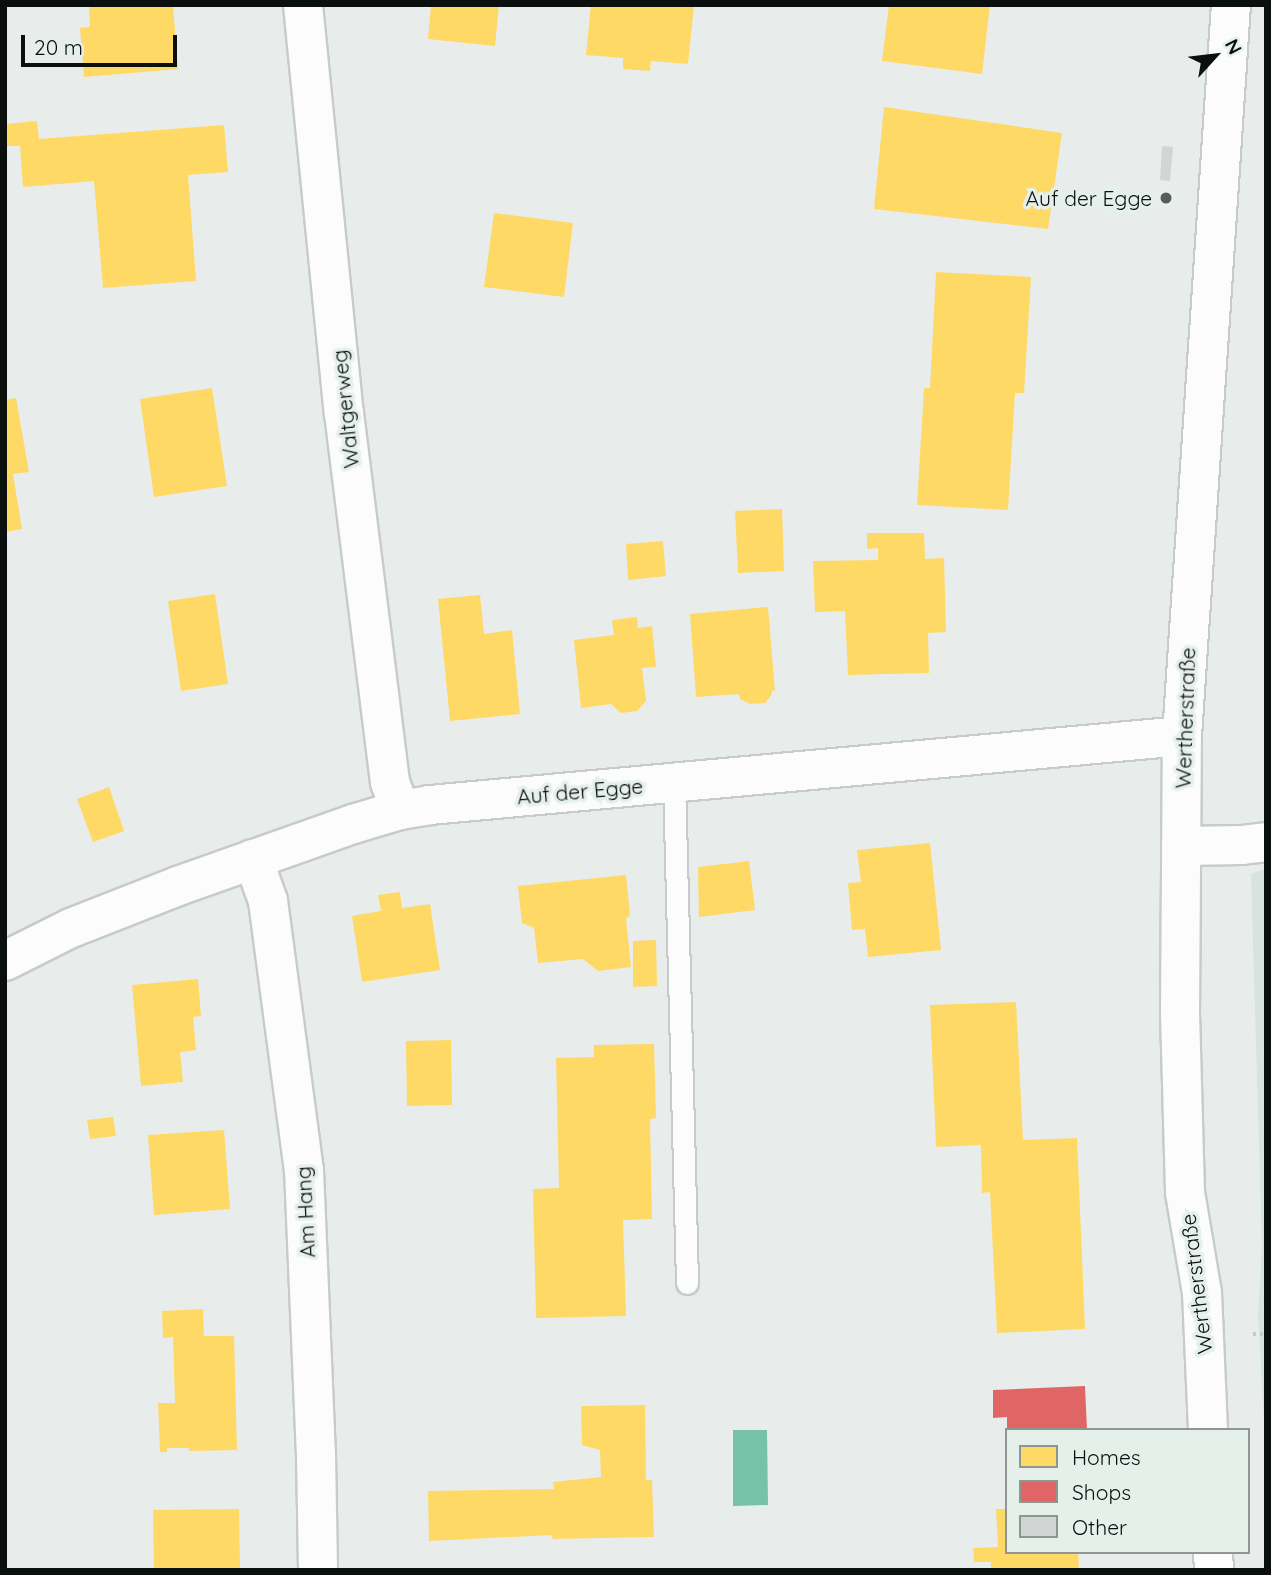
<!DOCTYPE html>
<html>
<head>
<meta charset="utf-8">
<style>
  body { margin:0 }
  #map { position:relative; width:1271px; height:1575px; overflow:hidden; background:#e8edeb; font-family:Quicksand,sans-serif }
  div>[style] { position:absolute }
  .built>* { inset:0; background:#d7e3dd }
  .water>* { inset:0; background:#76c2a8 }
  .homes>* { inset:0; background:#ffd966 }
  .shops>* { inset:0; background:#e06666 }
  .building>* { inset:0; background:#d1d6d4 }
  .path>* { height:4.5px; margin-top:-2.25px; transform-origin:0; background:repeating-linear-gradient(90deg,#c8cbc9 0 3.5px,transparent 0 7px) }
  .roads { filter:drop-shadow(2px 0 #c7cbc9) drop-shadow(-2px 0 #c7cbc9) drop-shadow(0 2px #c7cbc9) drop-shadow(0 -2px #c7cbc9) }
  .lane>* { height:21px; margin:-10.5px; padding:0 10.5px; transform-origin:10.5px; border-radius:10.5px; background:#fcfcfc }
  .street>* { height:38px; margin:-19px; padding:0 19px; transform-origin:19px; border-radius:19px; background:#fcfcfc }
  .secondary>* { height:38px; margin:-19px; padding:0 19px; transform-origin:19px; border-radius:19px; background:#fcfcfc }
  .dots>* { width:19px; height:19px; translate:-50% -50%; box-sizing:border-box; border:4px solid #e5f0eb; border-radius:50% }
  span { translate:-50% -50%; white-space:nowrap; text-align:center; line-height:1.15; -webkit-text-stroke:7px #e5f0eb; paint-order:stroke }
  .poi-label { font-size:21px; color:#0b0f0d }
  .right { translate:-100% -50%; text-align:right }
  .street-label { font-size:21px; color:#0b0f0d }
  .frame { position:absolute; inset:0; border:7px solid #0b0f0d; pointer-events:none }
  .legend { position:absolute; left:1005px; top:1428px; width:245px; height:126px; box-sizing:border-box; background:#e5f0eb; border:2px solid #8e9692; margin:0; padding:9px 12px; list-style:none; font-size:21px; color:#0b0f0d }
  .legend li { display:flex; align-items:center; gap:14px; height:35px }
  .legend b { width:35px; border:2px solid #8e9692 }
  .north { position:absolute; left:1180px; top:21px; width:70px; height:70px; -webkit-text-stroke:5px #e5f0eb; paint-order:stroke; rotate:63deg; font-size:19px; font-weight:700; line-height:28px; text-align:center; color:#0b0f0d }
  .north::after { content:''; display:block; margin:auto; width:24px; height:32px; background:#0b0f0d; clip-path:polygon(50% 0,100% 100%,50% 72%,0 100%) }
  .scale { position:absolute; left:21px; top:35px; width:156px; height:32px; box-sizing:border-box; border:4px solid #0b0f0d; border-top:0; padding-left:9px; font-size:21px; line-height:24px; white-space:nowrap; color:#0b0f0d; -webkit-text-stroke:5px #e5f0eb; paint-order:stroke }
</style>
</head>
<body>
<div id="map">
  <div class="built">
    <div style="clip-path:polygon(1266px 869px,1266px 1459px,1258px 1314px,1262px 1247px,1251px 874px)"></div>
  </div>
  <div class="water">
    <div style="clip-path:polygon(733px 1430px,767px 1430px,768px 1505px,733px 1506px)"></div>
  </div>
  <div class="homes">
    <div style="clip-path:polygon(89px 5px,173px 5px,178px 69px,84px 77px,80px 28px,90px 27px)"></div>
    <div style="clip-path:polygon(431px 5px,499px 5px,495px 46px,428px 39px)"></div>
    <div style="clip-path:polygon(591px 5px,694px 5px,688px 64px,651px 61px,650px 71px,623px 69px,623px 58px,586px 55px)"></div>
    <div style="clip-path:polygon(889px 5px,990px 5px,982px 74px,882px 61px)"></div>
    <div style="clip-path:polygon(884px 107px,1062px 133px,1048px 229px,874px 209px)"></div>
    <div style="clip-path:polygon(37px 121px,39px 139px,224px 125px,228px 172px,188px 175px,196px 281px,103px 288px,94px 181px,23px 187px,20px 146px,5px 146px,5px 124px)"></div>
    <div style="clip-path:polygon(494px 213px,573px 223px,564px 297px,484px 287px)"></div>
    <div style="clip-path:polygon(936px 272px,1031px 277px,1024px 393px,1015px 393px,1008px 510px,917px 505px,924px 388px,930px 388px)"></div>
    <div style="clip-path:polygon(212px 388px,227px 486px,154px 497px,140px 399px)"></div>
    <div style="clip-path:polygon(16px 398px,29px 472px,13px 474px,22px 529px,5px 532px,5px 400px)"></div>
    <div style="clip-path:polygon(782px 509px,784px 571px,738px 573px,735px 511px)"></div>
    <div style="clip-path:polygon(867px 533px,924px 533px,925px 559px,944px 558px,946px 632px,928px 633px,929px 673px,848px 675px,845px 611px,815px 612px,813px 561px,878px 560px,878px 548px,867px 549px)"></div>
    <div style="clip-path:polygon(663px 541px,666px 576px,628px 580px,626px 544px)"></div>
    <div style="clip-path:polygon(215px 594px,228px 684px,181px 691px,168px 601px)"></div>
    <div style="clip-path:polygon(480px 595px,484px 634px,512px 630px,520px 714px,450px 721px,438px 599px)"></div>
    <div style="clip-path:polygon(768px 607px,775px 691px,772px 690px,772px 694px,765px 703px,750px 704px,740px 699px,739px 694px,696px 697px,690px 614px)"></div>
    <div style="clip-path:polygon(637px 617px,638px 628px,652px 626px,656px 667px,642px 668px,646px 701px,637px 711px,621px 713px,611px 704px,581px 708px,574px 640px,614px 635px,612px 620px)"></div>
    <div style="clip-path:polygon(109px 787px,124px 831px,93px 842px,77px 799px)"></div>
    <div style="clip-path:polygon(930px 843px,941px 950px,868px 957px,865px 929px,852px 930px,848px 883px,861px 882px,857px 850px)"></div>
    <div style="clip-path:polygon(749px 861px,755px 910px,699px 917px,698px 867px)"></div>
    <div style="clip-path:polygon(626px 875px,630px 915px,626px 919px,631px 967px,598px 971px,583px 959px,538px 963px,534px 928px,522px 923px,518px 886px)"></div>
    <div style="clip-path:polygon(400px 892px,402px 908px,430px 904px,440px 970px,362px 982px,352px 916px,381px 911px,378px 895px)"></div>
    <div style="clip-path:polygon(656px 940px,657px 986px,633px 987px,633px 941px)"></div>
    <div style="clip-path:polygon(198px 979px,201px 1016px,193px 1017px,196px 1050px,180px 1052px,183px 1082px,141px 1086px,132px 985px)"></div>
    <div style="clip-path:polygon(1016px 1002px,1023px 1140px,1077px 1138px,1085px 1329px,997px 1333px,990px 1192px,982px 1193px,981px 1145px,936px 1147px,930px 1005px)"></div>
    <div style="clip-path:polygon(451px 1040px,452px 1105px,407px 1106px,406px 1041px)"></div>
    <div style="clip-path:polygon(654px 1044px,656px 1118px,650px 1119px,652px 1219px,623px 1220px,626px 1316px,536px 1318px,533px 1189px,559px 1188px,556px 1058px,594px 1057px,594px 1045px)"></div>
    <div style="clip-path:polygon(113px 1117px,116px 1136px,90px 1139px,87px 1120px)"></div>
    <div style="clip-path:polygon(224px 1130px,230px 1209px,154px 1215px,148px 1135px)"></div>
    <div style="clip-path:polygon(203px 1309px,204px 1336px,234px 1336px,237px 1450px,189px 1451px,189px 1448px,167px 1448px,167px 1452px,160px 1452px,158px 1403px,175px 1403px,173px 1337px,163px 1338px,162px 1311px)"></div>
    <div style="clip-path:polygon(645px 1405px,646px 1480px,652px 1480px,654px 1537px,552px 1539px,553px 1535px,429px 1541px,428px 1491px,554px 1489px,553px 1482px,601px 1477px,600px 1450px,582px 1445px,581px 1406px)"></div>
    <div style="clip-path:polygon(239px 1509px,240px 1570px,154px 1570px,153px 1510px)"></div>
    <div style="clip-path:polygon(996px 1509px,1007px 1509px,1007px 1552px,1078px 1552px,1079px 1570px,991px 1570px,991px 1562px,974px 1562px,973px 1548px,998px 1547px)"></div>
  </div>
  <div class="shops">
    <div style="clip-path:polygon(1085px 1386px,1087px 1430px,1007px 1430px,1007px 1417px,993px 1418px,993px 1390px)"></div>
  </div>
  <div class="building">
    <div style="clip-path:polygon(1162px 146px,1173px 147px,1170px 181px,1160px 180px)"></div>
  </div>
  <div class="path">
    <div style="left:1253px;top:1334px;width:13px"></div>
  </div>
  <div class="roads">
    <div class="lane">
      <div style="left:674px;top:782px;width:501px;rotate:88.51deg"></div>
    </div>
    <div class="street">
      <div style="left:303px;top:5px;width:410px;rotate:84.3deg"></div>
      <div style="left:344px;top:413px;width:372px;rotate:82.9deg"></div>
      <div style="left:390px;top:782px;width:30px;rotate:70deg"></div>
      <div style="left:1181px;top:846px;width:61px;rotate:-0.9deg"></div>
      <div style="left:1242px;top:845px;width:24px;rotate:-7deg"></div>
      <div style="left:253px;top:859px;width:45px;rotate:70.3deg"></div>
      <div style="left:268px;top:901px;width:271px;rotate:82.4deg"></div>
      <div style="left:304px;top:1170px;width:284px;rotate:87.6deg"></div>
      <div style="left:316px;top:1454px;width:116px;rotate:89deg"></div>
      <div style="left:5px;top:961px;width:74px;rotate:-26.6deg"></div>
      <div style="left:71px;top:928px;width:115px;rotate:-21.4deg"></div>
      <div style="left:178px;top:886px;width:186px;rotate:-19.5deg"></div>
      <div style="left:353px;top:824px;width:49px;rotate:-16.6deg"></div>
      <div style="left:400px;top:810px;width:30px;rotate:-9deg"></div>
      <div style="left:430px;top:805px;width:755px;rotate:-5.24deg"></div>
    </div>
    <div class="secondary">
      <div style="left:1208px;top:1430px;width:137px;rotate:-92.5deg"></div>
      <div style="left:1202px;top:1293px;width:102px;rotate:-99.6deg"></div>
      <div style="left:1185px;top:1192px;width:179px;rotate:-91.6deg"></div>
      <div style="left:1180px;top:1013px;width:277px;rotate:-89.6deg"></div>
      <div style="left:1182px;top:736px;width:733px;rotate:-86.17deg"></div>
      <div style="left:1213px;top:1552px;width:18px;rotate:87deg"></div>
    </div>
  </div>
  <div class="dots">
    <div style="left:1166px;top:198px;background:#585d5b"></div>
  </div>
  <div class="poi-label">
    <span class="right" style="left:1152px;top:198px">Auf der Egge</span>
  </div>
  <div class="street-label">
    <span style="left:345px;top:409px;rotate:-96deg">Waltgerweg</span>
    <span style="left:1185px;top:718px;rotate:-88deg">Wertherstraße</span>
    <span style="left:580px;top:791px;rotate:-5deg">Auf der Egge</span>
    <span style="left:305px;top:1212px;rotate:-93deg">Am Hang</span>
    <span style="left:1196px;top:1284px;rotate:-97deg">Wertherstraße</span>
  </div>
  <div class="frame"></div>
  <ul class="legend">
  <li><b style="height:19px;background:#ffd966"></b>Homes</li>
  <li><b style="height:19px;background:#e06666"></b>Shops</li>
  <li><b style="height:19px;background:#d1d6d4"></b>Other</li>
  </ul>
  <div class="north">N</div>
  <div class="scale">20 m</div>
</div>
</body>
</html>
